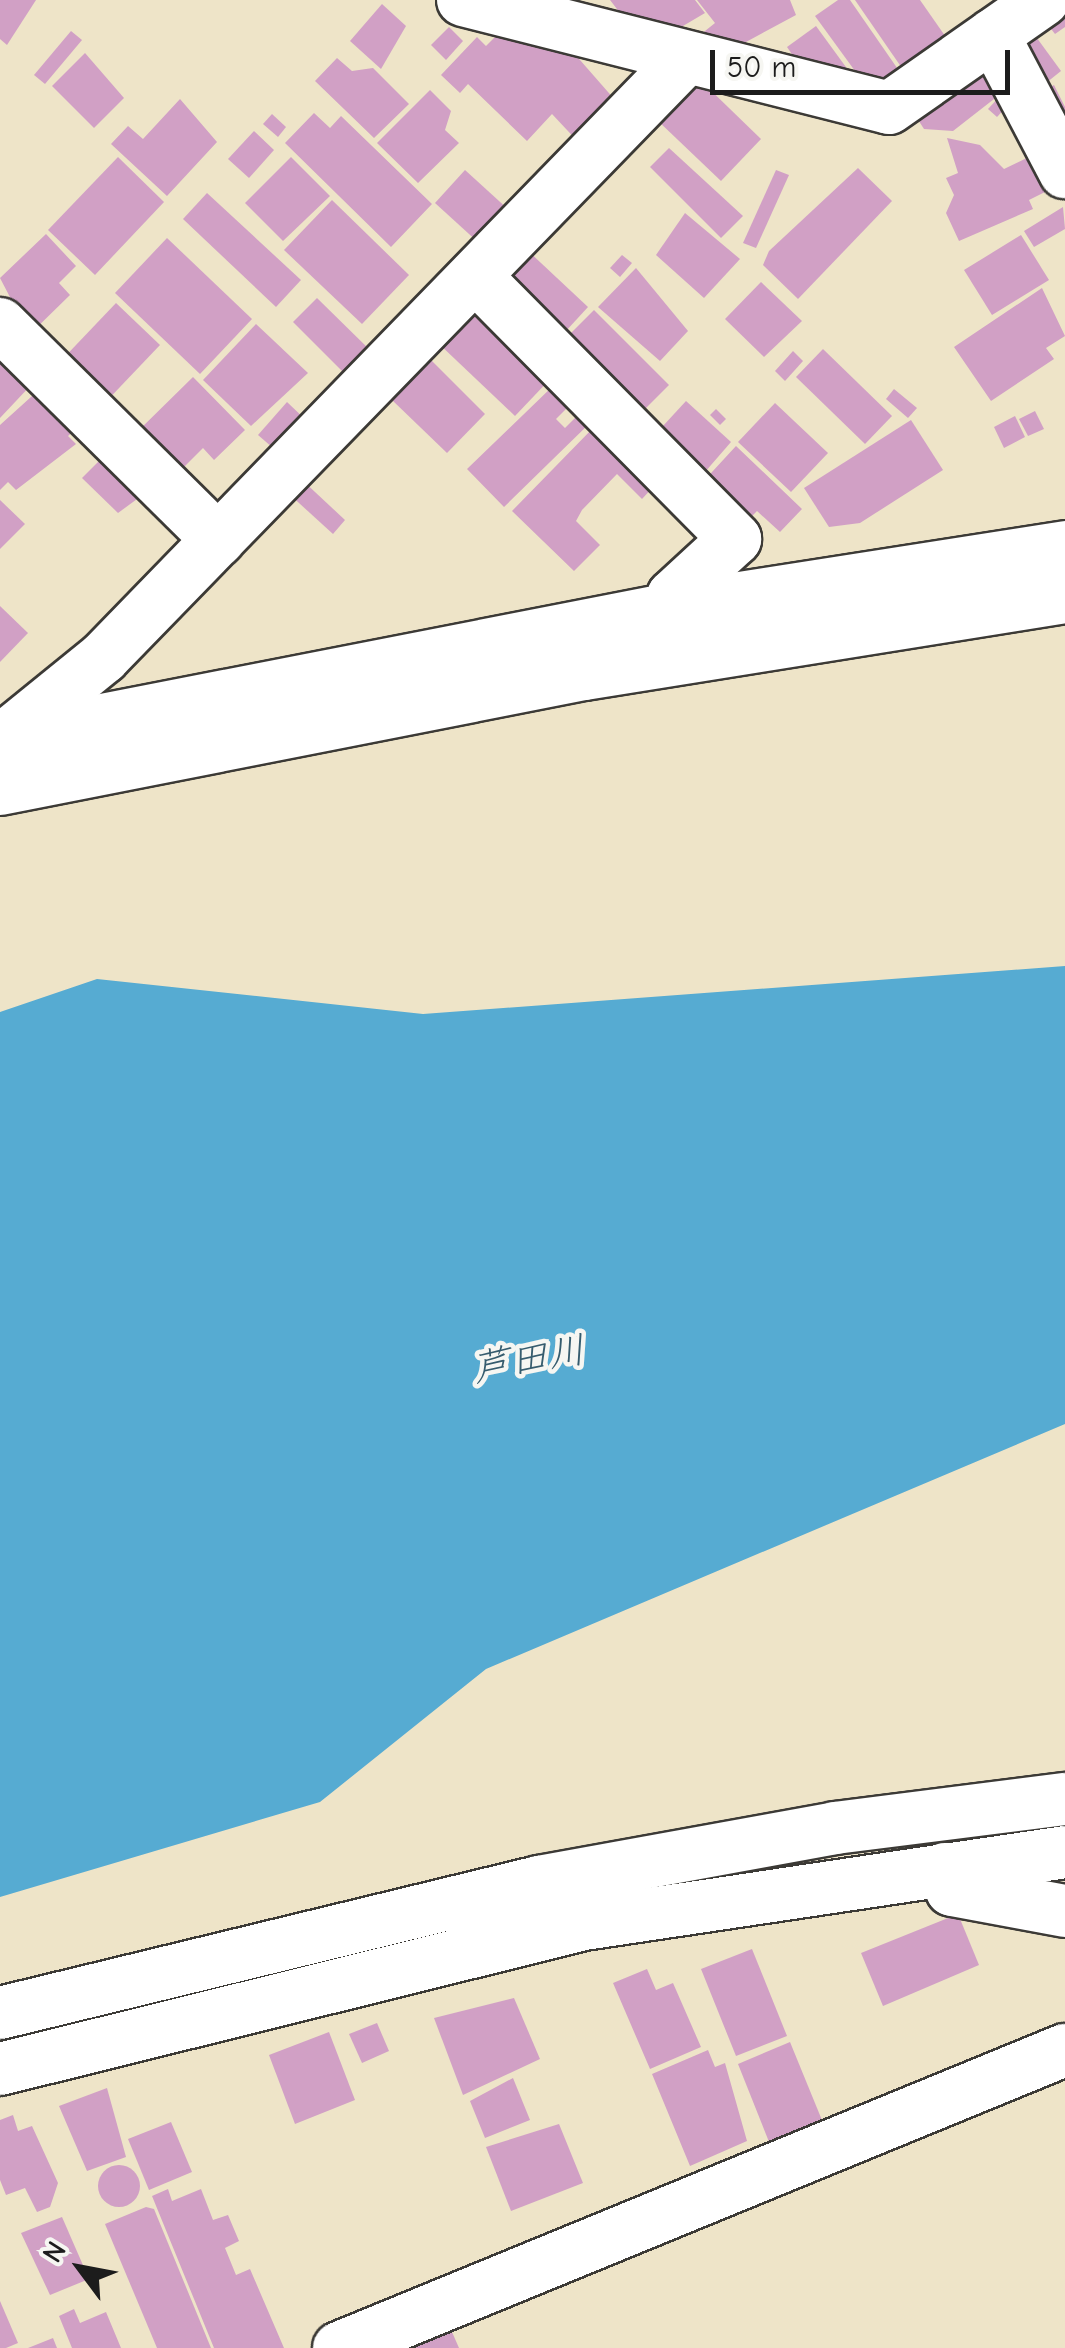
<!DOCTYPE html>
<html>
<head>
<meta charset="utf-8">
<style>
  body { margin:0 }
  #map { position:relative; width:1065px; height:2348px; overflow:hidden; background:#eee4c8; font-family:"Comic Neue","Klee One",sans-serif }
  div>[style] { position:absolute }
  .water>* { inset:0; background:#56abd2 }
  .building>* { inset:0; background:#d1a0c5 }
  .round { border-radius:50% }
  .roads { filter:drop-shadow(2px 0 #3c3a36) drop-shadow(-2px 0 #3c3a36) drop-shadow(0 2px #3c3a36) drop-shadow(0 -2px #3c3a36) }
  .minor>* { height:52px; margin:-26px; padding:0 26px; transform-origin:26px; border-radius:26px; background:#fff }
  span { translate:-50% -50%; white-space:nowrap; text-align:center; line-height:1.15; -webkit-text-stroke:9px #f6f6f2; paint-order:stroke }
  .water-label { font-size:38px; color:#365c6e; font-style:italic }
  .north { position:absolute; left:30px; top:2218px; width:100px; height:100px; -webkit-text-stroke:8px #f6f6f2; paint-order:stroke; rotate:302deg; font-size:28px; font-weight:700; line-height:40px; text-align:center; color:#1c1c1c }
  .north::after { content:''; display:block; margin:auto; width:35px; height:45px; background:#1c1c1c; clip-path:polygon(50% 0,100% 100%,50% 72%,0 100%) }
  .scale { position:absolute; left:710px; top:50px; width:300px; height:45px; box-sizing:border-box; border:5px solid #1c1c1c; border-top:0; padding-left:12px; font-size:30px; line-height:35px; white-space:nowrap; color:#1c1c1c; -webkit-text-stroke:8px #f6f6f2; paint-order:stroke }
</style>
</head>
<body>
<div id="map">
  <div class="water">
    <div style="clip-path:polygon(1065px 966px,1065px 1424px,486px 1669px,320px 1802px,0 1897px,0 1012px,97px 979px,423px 1014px)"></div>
  </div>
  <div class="building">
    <div style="clip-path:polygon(0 0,36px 0,7px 45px,0 39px)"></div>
    <div style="clip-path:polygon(610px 0,695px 0,705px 13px,666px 36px,636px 15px,627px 22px)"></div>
    <div style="clip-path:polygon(697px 0,790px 0,796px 15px,733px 49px,700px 35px,715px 23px)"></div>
    <div style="clip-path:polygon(838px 0,850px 0,904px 78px,863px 82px,815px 16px)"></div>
    <div style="clip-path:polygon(855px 0,920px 0,950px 43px,906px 74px)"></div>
    <div style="clip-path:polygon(382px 4px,406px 26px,381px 69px,350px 41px)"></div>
    <div style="clip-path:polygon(1065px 6px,1065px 27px,1055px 34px,1045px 21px)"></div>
    <div style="clip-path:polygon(816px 26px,851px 74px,802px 69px,787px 47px)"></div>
    <div style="clip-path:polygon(449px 27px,463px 41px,446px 60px,431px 45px)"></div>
    <div style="clip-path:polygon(503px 29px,566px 44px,622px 108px,582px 146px,552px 114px,527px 141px,468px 84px,460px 93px,441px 75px,477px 37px,486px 46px)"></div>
    <div style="clip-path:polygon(71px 31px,82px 40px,45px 84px,34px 75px)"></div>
    <div style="clip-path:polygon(1034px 34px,1061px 71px,1046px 83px,1019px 46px)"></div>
    <div style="clip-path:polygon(85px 53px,124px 98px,94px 128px,52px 86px)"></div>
    <div style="clip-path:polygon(337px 58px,352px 71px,373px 68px,409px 104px,374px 138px,315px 81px)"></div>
    <div style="clip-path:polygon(979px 63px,1003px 92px,953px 131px,924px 129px,915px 115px)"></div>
    <div style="clip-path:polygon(697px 77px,761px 139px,721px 181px,656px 119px)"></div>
    <div style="clip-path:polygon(1054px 85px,1065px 107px,1065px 138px,1041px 92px)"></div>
    <div style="clip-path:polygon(430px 90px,451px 111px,445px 130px,459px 143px,418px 183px,377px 143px)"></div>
    <div style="clip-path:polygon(1000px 96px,1009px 104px,997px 117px,988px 109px)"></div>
    <div style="clip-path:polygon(180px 99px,217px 142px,167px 196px,111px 144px,128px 126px,143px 139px)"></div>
    <div style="clip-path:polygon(314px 113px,330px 128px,341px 116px,432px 204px,391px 247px,285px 143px)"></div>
    <div style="clip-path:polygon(272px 114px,286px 127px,278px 137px,263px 124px)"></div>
    <div style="clip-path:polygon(254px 131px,274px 150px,249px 178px,228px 159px)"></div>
    <div style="clip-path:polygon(947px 138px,980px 145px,1004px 169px,1033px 155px,1049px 190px,1029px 200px,1033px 209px,959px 241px,946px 213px,954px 195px,946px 178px,958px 173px)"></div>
    <div style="clip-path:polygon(669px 148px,743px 216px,721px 238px,650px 167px)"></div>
    <div style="clip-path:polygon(118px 157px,164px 202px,95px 275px,48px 230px)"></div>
    <div style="clip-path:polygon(291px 157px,330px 196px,283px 241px,245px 203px)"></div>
    <div style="clip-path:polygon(858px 168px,892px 201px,798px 299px,763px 265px,769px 251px)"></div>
    <div style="clip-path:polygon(465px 170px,510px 211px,480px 244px,435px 203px)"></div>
    <div style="clip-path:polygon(776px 170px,789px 175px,756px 248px,743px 243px)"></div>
    <div style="clip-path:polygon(207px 193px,301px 280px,276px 307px,183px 219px)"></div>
    <div style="clip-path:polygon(332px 200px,409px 275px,362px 324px,284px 250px)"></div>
    <div style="clip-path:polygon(1063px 207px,1065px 229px,1034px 247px,1024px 231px)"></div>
    <div style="clip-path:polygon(685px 213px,740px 259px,704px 298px,656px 255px)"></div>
    <div style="clip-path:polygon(46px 234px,76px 266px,59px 283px,70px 295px,25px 339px,0 313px,12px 301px,0 278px)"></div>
    <div style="clip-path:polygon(1021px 235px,1049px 280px,992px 315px,964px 270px)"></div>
    <div style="clip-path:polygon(167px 238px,252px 319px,200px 374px,115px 293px)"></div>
    <div style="clip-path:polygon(525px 248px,588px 307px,554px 344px,500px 290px)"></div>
    <div style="clip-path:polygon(622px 255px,632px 263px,620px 277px,610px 268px)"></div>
    <div style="clip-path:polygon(636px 268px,688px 331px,660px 361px,598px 307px)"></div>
    <div style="clip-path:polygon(761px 282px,802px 321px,764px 357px,725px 319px)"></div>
    <div style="clip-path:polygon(1042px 288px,1065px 336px,1046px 348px,1054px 359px,991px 401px,954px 347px)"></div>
    <div style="clip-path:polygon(317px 298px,373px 353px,349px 378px,293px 322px)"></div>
    <div style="clip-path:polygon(116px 303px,160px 345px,100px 408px,56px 366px)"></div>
    <div style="clip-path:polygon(472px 307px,553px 376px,515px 416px,437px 342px)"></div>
    <div style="clip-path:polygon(594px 310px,669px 385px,635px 419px,560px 344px)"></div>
    <div style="clip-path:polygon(256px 324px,308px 373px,251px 426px,203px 380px)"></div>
    <div style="clip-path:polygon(823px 349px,892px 416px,865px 444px,796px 377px)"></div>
    <div style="clip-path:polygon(793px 351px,803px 361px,785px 381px,775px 371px)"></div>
    <div style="clip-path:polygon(431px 360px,485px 414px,447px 453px,392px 400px)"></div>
    <div style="clip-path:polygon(0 361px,32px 384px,0 418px)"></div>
    <div style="clip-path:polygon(193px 377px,245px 430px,214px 460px,203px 448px,170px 481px,134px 435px)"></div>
    <div style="clip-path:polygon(555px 384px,573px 402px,556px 419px,565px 428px,581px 412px,591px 422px,504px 507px,467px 469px)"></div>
    <div style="clip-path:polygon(42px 387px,82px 423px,68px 436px,76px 444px,16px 490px,8px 482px,0 490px,0 425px)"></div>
    <div style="clip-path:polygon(894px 389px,917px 408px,908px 418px,886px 399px)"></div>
    <div style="clip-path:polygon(686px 401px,731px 442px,698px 480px,651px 439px)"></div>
    <div style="clip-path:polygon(287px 402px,308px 422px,280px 454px,258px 435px)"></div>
    <div style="clip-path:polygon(775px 403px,828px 453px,791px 492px,738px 442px)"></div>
    <div style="clip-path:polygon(716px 409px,726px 419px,720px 425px,710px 415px)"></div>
    <div style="clip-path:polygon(1035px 411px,1044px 429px,1028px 436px,1019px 419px)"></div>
    <div style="clip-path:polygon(1015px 416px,1025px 437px,1004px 448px,994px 427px)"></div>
    <div style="clip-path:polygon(911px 420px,943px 470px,860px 523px,829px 527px,804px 488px)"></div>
    <div style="clip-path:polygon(595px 426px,655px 485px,642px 499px,617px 474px,582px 510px,576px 521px,600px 545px,574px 571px,512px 511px)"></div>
    <div style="clip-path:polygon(736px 446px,802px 509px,780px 532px,757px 511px,743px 525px,700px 485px)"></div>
    <div style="clip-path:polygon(109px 451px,148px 491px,118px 513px,82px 478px)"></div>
    <div style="clip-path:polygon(300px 478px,345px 520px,333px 534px,288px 493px)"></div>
    <div style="clip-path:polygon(0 500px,25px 524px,0 549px)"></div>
    <div style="clip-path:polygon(0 606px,28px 633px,0 662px)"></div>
    <div style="clip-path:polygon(958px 1914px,979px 1965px,883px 2006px,861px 1953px)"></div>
    <div style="clip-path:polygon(752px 1949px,787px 2036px,736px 2056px,701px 1969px)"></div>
    <div style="clip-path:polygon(647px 1969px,656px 1990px,673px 1983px,701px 2047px,650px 2069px,613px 1983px)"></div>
    <div style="clip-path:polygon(514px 1998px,540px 2059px,463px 2095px,434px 2018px)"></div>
    <div style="clip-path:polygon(377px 2023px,389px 2051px,362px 2063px,349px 2034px)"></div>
    <div style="clip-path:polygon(329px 2032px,355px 2100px,295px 2124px,269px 2055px)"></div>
    <div style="clip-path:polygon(790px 2042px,826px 2130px,773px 2152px,738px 2064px)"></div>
    <div style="clip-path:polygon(708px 2050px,715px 2067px,725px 2063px,747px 2141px,690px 2166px,652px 2074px)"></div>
    <div style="clip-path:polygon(513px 2078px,530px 2120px,485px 2138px,470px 2101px)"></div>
    <div style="clip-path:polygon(107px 2088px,126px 2157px,87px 2171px,59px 2106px)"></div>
    <div style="clip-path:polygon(13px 2115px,18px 2131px,32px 2126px,58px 2183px,50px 2207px,37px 2212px,25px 2188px,6px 2195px,0 2180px,0 2120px)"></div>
    <div style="clip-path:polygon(171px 2122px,192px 2172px,149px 2190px,128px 2139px)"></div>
    <div style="clip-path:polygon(559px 2124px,583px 2183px,511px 2211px,486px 2147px)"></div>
    <div class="round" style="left:98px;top:2165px;width:42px;height:42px"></div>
    <div style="clip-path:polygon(168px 2189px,172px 2201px,201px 2189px,213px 2220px,228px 2215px,239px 2241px,225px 2248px,236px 2275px,250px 2269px,284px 2348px,214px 2348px,152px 2196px)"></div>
    <div style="clip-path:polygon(146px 2207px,154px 2209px,211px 2348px,157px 2348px,105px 2224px)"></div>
    <div style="clip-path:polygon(62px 2217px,89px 2279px,50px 2295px,21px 2233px)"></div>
    <div style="clip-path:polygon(0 2301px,18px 2343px,6px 2348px,0 2348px)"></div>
    <div style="clip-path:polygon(74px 2309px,80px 2323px,106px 2312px,121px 2348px,72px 2348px,59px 2316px)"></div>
    <div style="clip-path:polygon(445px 2316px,459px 2348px,416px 2348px,409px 2331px)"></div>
    <div style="clip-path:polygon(53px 2338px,57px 2348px,28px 2348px)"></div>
  </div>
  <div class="roads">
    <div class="minor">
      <div style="left:463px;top:0;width:439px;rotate:14.2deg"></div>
      <div style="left:889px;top:108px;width:188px;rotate:-35deg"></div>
      <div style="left:993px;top:35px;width:155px;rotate:62.3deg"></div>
      <div style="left:475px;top:276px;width:370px;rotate:45.3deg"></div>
      <div style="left:735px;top:539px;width:84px;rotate:137.4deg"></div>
      <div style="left:673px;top:596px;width:13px;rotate:103deg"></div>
      <div style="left:0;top:324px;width:307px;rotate:44.7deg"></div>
      <div style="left:7px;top:736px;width:124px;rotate:-39.1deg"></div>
      <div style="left:103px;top:658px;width:835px;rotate:-45.82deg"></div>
      <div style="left:0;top:740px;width:683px;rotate:-11.06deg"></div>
      <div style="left:670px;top:609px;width:400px;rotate:-8.9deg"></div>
      <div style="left:0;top:789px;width:595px;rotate:-11.14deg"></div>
      <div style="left:584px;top:674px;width:487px;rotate:-9.1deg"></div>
      <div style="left:945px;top:1869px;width:22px;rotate:72deg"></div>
      <div style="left:952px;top:1890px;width:115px;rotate:10.5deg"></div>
      <div style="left:0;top:2013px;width:555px;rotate:-13.66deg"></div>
      <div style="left:539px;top:1882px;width:301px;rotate:-10.3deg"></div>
      <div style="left:835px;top:1828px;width:232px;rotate:-7.2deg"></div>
      <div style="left:0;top:2069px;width:602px;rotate:-13.94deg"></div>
      <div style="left:584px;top:1924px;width:486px;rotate:-8.5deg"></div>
      <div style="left:339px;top:2348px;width:785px;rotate:-22.32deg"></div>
    </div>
  </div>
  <div class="water-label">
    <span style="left:529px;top:1360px;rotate:-10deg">芦田川</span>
  </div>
  <div class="north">N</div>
  <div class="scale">50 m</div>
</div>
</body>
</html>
